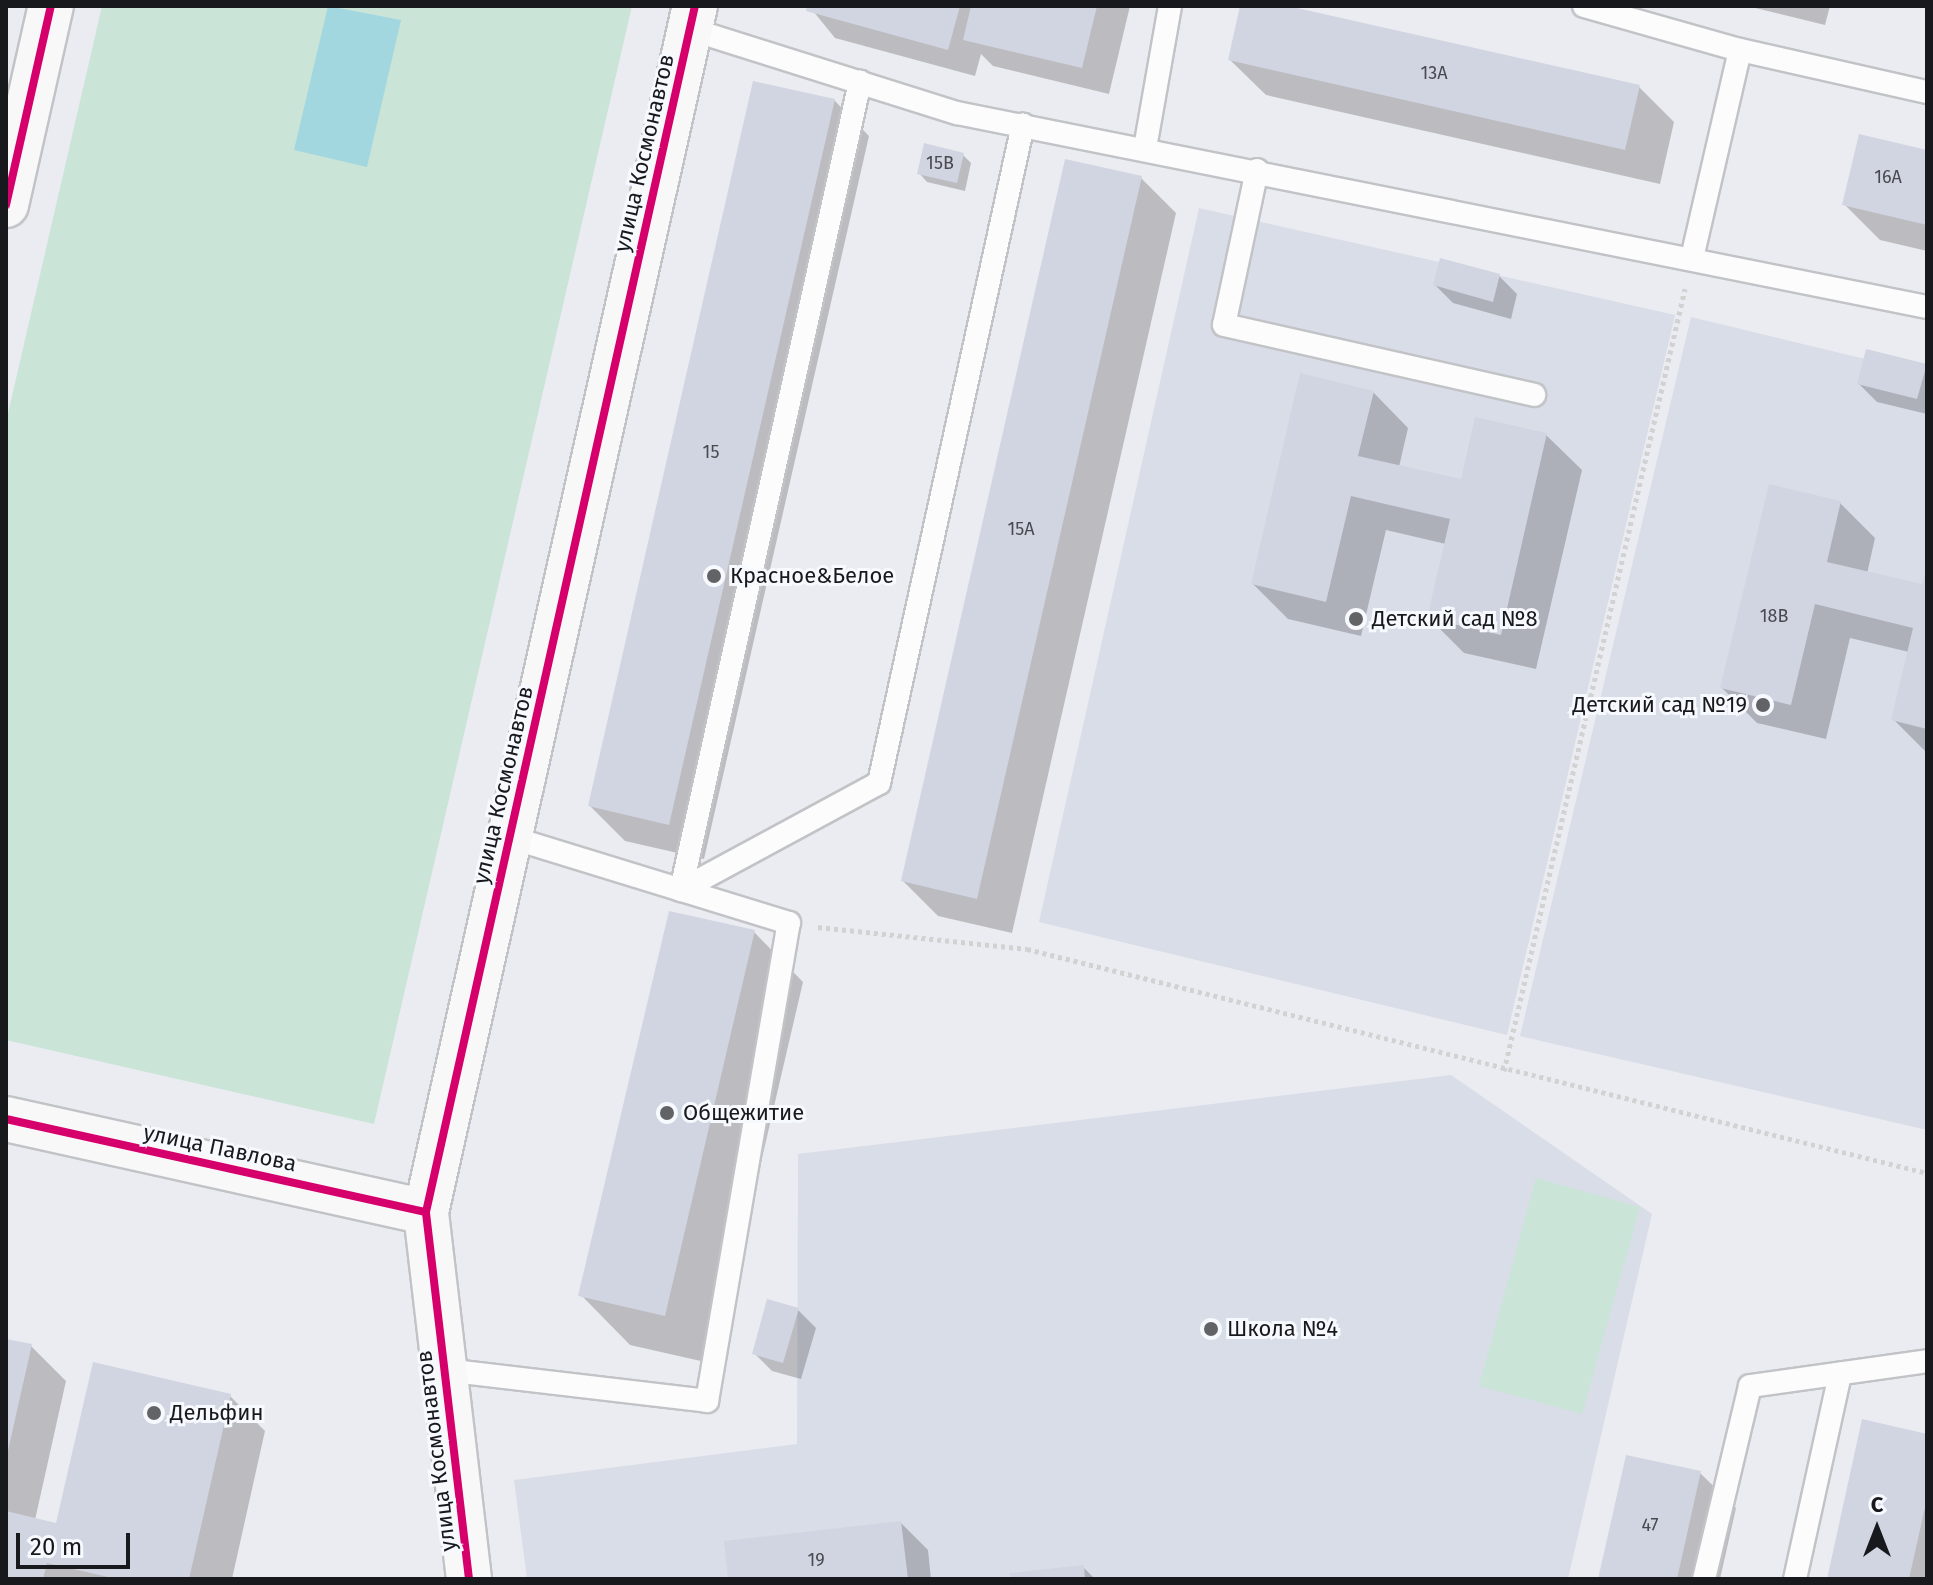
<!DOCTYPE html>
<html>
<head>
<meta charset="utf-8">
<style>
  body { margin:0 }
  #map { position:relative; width:1933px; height:1585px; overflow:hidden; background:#ebecf1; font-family:"Fira Sans",sans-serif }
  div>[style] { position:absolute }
  .built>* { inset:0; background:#d9dde7 }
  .green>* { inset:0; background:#cae4d7 }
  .water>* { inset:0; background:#a3d7e0 }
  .shadow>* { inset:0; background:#0003 }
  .building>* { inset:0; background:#d1d5e1 }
  .path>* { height:5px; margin-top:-2.5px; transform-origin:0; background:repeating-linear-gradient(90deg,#d2d2d3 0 4px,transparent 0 8px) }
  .roads { filter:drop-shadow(2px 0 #c2c3c7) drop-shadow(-2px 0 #c2c3c7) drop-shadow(0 2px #c2c3c7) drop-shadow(0 -2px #c2c3c7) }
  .lane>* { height:22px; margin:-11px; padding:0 11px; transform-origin:11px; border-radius:11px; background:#fcfcfd }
  .secondary>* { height:44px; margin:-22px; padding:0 22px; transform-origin:22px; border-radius:22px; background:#f9f8f9 }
  .cycleway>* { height:8px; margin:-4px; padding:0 4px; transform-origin:4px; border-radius:4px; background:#d6006c }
  .dots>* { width:22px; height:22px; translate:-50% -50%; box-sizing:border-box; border:4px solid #f6f9fe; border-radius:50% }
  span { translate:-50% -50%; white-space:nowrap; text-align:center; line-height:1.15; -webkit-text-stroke:6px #f6f9fe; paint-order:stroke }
  .number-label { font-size:18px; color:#484a4f }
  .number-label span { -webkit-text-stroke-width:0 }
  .street-label { font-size:22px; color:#18191c }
  .poi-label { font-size:22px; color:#18191c }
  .left { translate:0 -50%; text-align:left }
  .right { translate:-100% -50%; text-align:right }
  .frame { position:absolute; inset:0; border:8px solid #18191c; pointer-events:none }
  .north { position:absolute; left:1837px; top:1489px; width:80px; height:80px; -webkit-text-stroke:6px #f6f9fe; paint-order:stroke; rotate:0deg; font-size:22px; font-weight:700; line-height:32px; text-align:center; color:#18191c }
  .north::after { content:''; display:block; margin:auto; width:28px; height:36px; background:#18191c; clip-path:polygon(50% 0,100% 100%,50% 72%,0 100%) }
  .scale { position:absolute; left:16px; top:1533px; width:114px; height:36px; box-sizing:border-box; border:4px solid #18191c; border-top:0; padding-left:10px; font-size:24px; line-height:28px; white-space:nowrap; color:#18191c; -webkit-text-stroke:6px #f6f9fe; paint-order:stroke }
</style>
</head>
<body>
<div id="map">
  <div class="built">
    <div style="clip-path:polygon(1199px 208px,1675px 315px,1507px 1035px,1039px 922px)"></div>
    <div style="clip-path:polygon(1691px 317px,1927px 374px,1927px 1130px,1520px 1036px)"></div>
    <div style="clip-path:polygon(1451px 1075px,1652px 1214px,1568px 1579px,527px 1579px,514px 1480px,797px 1444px,798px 1154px)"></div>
  </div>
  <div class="green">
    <div style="clip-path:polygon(102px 6px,632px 6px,374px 1124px,6px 1040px,6px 422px)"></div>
    <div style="clip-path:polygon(1536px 1178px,1640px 1207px,1582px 1414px,1479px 1386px)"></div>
  </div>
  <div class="water">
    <div style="clip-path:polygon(328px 6px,401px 20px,367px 167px,294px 150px)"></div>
  </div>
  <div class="shadow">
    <div style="clip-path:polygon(809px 6px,1130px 6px,1109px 94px,993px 66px,981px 54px,975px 76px,835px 38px)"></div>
    <div style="clip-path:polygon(1243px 6px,1279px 6px,1639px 87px,1674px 122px,1660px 184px,1266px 95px,1230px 60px)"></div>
    <div style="clip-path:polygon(1747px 6px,1830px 6px,1825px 25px)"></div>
    <div style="clip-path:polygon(834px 100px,869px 136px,704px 859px,625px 841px,590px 806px)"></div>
    <div style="clip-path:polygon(1927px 152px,1927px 251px,1880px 240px,1844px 204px)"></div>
    <div style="clip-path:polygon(963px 155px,971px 163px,965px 191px,927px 182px,919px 173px)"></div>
    <div style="clip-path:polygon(1141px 178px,1176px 213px,1012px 933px,938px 916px,903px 881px)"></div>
    <div style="clip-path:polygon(1499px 276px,1517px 294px,1511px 319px,1453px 303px,1435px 285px)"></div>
    <div style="clip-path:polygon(1925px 366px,1927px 414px,1877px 402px,1859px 384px)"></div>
    <div style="clip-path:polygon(1373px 392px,1408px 428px,1399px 467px,1462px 482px,1546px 435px,1582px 470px,1536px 669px,1464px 653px,1429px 618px,1446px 544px,1386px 530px,1361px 636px,1288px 619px,1253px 584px)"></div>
    <div style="clip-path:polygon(1840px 503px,1875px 538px,1867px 574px,1923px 587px,1927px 570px,1927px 753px,1893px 719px,1909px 652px,1850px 638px,1826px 739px,1757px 723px,1722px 688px)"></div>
    <div style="clip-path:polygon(754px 932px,803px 982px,714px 1364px,630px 1345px,581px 1295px)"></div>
    <div style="clip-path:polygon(798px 1310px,816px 1328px,801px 1379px,772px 1371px,754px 1353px)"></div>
    <div style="clip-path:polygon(6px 1341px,31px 1346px,66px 1381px,35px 1520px,58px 1526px,230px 1396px,265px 1431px,232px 1579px,6px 1579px)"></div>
    <div style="clip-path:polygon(1927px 1436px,1927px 1579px,1829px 1579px)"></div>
    <div style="clip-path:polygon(1700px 1473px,1736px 1508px,1720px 1579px,1600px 1579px)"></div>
    <div style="clip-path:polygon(901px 1523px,928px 1550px,931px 1579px,730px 1579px)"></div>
    <div style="clip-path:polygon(1083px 1567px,1095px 1579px,1012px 1579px)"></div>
  </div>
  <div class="building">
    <div style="clip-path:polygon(807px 6px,960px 6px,948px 50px,806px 11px)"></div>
    <div style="clip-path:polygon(971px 6px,1097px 6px,1082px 68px,963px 40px)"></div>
    <div style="clip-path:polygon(1240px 6px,1288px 6px,1640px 85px,1625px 150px,1228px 60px)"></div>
    <div style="clip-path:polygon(753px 81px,835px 99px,669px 825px,588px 806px)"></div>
    <div style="clip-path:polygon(1859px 134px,1927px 150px,1927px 225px,1842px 205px)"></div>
    <div style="clip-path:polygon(924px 143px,964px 153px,957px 183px,917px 174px)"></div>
    <div style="clip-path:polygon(1065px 159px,1142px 176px,977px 899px,901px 881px)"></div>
    <div style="clip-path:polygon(1440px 258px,1500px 274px,1493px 302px,1433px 285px)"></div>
    <div style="clip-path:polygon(1866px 349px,1927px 364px,1917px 399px,1857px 384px)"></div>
    <div style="clip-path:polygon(1300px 373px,1374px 391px,1358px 456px,1461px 479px,1475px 417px,1547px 433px,1501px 635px,1427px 618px,1450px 519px,1351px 496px,1326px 602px,1251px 584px)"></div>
    <div style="clip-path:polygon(1769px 484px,1841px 501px,1827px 562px,1922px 584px,1927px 567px,1927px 729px,1891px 720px,1913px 628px,1815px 604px,1791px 705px,1720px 688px)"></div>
    <div style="clip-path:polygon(669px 911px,755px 930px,665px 1316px,578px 1296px)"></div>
    <div style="clip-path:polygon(767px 1299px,799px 1308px,783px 1363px,752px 1354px)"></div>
    <div style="clip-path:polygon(6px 1339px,32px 1344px,7px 1455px,6px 1455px)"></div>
    <div style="clip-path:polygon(93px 1362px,231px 1394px,189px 1579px,117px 1579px,47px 1563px,43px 1579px,6px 1579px,6px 1511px,56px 1523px)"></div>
    <div style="clip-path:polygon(1862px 1419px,1927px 1434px,1927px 1498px,1909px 1579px,1827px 1579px)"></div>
    <div style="clip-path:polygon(1626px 1455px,1701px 1471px,1677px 1579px,1598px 1579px)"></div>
    <div style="clip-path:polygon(901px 1521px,908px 1579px,728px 1579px,724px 1541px)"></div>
    <div style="clip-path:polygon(1084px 1565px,1085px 1579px,1010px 1579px,1010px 1573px)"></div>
  </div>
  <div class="path">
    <div style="left:818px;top:927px;width:210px;rotate:6deg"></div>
    <div style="left:1027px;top:949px;width:927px;rotate:13.98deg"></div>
    <div style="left:1504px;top:1071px;width:803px;rotate:-76.97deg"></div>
  </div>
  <div class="roads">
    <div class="lane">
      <div style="left:1584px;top:6px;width:162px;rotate:15.8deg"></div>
      <div style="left:1740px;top:50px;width:192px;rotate:12.7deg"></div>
      <div style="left:690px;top:29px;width:280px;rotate:17.5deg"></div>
      <div style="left:957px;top:113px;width:989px;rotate:11.31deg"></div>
      <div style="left:1145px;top:148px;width:144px;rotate:-80deg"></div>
      <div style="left:1257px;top:170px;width:158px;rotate:102deg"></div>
      <div style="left:1224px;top:325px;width:318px;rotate:12.7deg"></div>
      <div style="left:1692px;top:258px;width:213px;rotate:-77deg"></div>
      <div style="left:681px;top:890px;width:225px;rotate:-28.4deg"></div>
      <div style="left:879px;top:783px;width:674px;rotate:-77.66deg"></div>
      <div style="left:681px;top:890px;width:828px;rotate:-77.51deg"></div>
      <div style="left:445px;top:1370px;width:264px;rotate:6.7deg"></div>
      <div style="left:707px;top:1401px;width:485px;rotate:-80.3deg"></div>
      <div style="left:789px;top:923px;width:292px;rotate:-162.9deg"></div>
      <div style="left:1704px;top:1579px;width:198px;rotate:-76.6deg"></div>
      <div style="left:1750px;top:1386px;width:179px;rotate:-8deg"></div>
      <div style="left:1795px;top:1579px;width:210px;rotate:-77.6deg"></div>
    </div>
    <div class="secondary">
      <div style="left:6px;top:205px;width:204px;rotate:-77.3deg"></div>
      <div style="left:6px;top:1119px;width:430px;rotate:12.5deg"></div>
      <div style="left:469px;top:1579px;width:370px;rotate:-96.7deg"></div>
      <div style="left:426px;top:1212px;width:1236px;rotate:-77.43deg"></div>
    </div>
  </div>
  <div class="cycleway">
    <div style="left:6px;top:205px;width:204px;rotate:-77.3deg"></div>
    <div style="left:6px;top:1119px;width:430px;rotate:12.5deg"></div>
    <div style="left:469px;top:1579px;width:370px;rotate:-96.7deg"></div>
    <div style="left:426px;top:1212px;width:1236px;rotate:-77.43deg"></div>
  </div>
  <div class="dots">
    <div style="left:714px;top:576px;background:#626367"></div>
    <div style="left:1356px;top:619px;background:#626367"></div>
    <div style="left:1763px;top:705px;background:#626367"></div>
    <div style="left:667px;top:1113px;background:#626367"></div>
    <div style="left:1211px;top:1329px;background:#626367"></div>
    <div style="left:154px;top:1413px;background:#626367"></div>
  </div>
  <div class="number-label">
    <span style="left:1434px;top:73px">13А</span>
    <span style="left:940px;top:163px">15В</span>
    <span style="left:1888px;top:177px">16А</span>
    <span style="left:711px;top:452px">15</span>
    <span style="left:1021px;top:529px">15А</span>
    <span style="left:1774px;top:616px">18В</span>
    <span style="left:1650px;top:1525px">47</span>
    <span style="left:816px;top:1560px">19</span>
  </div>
  <div class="street-label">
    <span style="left:644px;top:153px;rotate:-77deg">улица Космонавтов</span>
    <span style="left:503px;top:785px;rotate:-77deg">улица Космонавтов</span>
    <span style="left:220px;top:1148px;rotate:12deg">улица Павлова</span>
    <span style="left:436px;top:1451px;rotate:-97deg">улица Космонавтов</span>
  </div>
  <div class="poi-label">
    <span class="left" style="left:730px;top:576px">Красное&amp;Белое</span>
    <span class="left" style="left:1372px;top:619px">Детский сад №8</span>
    <span class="right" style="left:1747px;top:705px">Детский сад №19</span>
    <span class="left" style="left:683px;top:1113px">Общежитие</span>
    <span class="left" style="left:1227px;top:1329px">Школа №4</span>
    <span class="left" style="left:170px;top:1413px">Дельфин</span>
  </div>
  <div class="frame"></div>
  <div class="north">С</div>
  <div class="scale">20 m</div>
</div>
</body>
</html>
